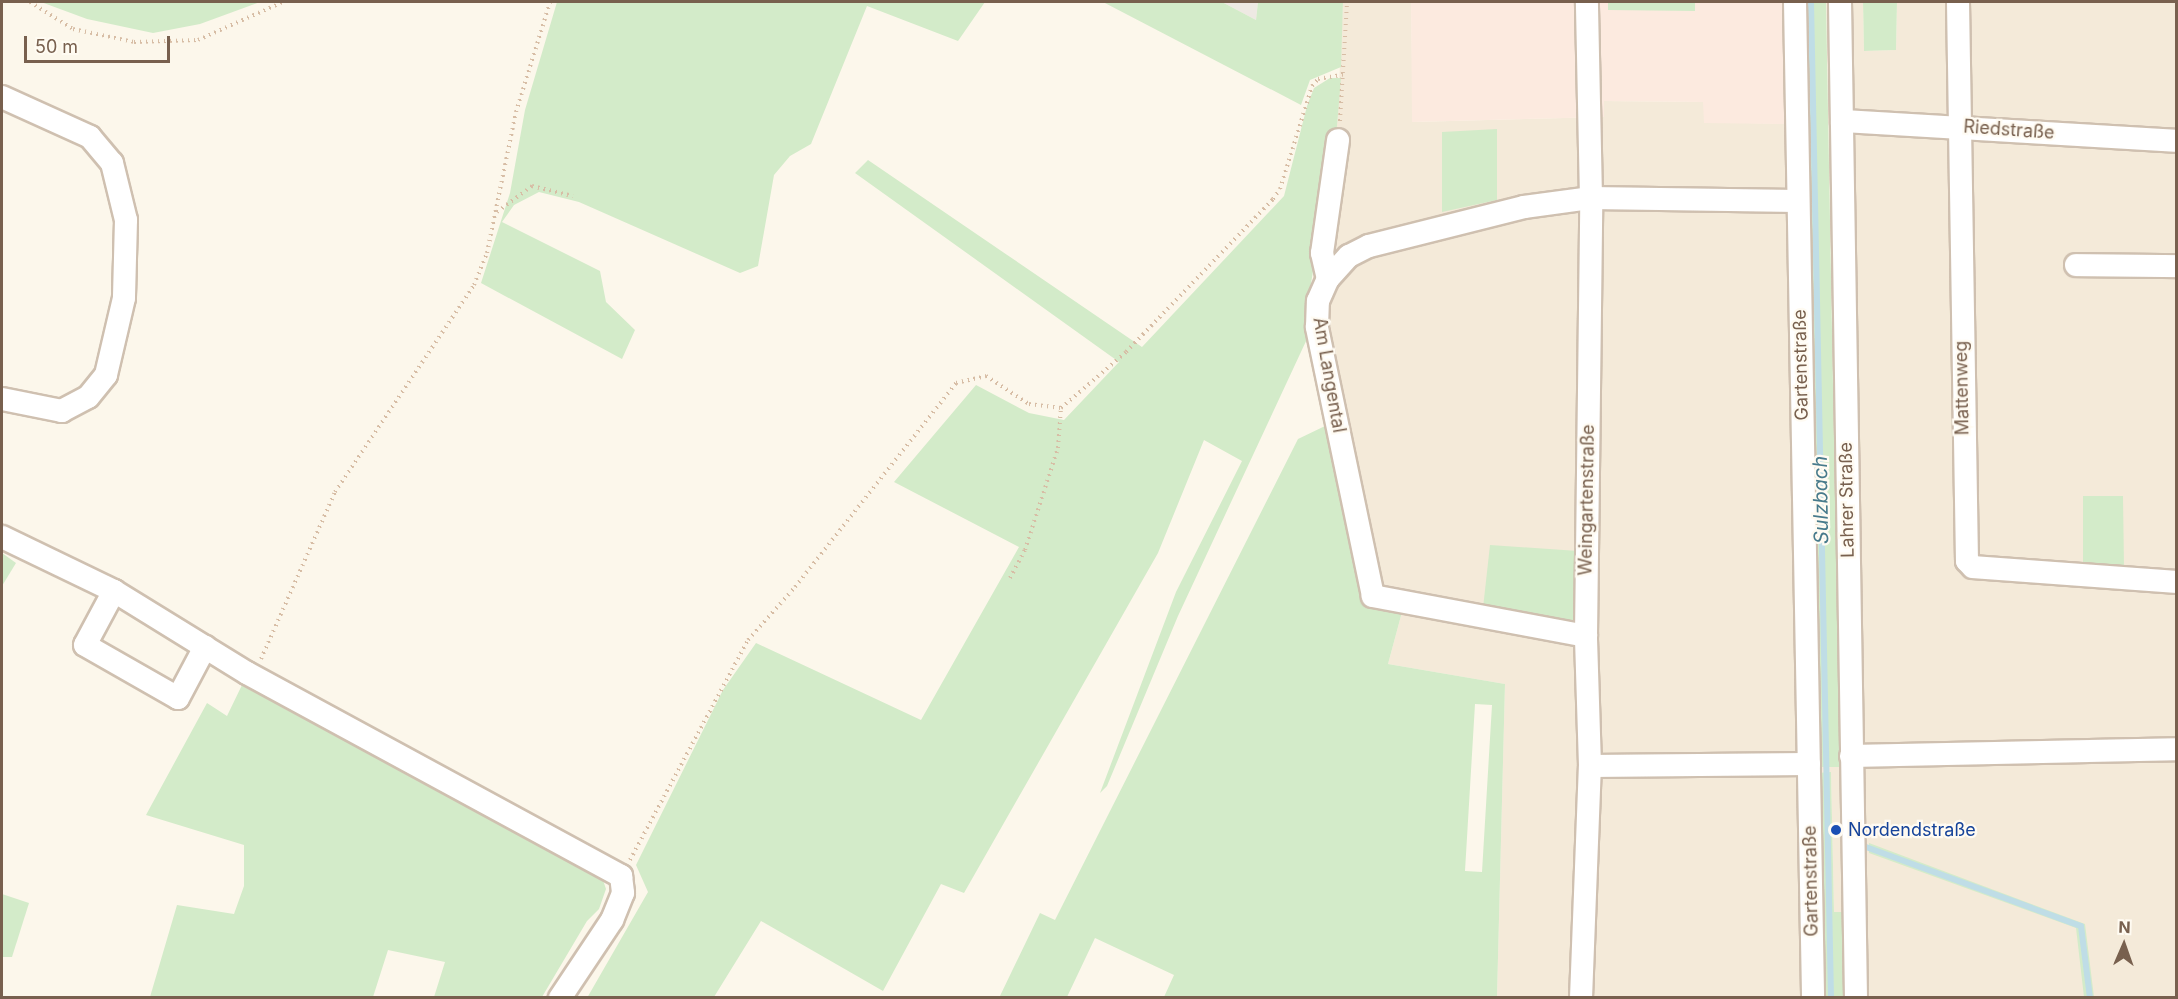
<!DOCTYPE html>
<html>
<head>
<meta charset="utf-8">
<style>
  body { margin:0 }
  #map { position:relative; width:2178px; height:999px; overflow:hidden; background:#fcf7eb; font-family:Inter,sans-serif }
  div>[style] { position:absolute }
  .residential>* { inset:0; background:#f4ead9 }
  .commercial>* { inset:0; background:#fceadf }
  .industrial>* { inset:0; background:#eee9e3 }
  .green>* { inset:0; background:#d3ebc9 }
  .stream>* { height:6px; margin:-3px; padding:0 3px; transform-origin:3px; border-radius:3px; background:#bfdde6 }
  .path>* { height:4px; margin-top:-2px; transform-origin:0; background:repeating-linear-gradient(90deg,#d7bda5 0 1.5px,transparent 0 6px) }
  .roads { filter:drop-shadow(2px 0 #cfc0b0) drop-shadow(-2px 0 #cfc0b0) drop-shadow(0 2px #cfc0b0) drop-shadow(0 -2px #cfc0b0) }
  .minor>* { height:22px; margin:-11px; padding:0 11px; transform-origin:11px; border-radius:11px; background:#fff }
  .dots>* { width:16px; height:16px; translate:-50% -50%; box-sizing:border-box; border:3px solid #fffbf2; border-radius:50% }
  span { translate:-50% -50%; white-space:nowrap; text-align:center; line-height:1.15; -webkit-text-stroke:4.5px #fffbf2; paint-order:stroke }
  .street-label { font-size:18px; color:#78604e }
  .transit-label { font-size:18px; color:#164399 }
  .left { translate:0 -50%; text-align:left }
  .water-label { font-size:20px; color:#477a8b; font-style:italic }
  .frame { position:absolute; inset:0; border:3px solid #78604e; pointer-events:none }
  .north { position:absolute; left:2094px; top:915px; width:60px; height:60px; -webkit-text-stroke:4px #fffbf2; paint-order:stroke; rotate:2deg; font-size:16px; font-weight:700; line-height:24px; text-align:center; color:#78604e }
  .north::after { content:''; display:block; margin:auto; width:21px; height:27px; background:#78604e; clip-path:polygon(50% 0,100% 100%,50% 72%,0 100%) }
  .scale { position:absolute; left:24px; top:36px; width:146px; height:27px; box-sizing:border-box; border:3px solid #78604e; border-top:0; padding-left:8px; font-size:18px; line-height:21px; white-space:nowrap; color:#78604e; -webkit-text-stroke:4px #fffbf2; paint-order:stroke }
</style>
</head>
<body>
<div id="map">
  <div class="residential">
    <div style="clip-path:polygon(1343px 2px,1411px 2px,1413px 122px,1604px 117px,1604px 101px,1704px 102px,1704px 122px,1788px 124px,1820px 767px,1840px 766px,1826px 2px,1863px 2px,1864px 51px,1896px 50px,1897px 2px,2176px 2px,2176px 997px,1846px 997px,1844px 912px,1834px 913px,1831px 773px,1822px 997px,1497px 997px,1505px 684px,1388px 664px,1402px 612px,1367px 602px,1305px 327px,1337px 126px)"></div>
  </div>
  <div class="commercial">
    <div style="clip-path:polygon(1411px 2px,1785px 2px,1788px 124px,1704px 123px,1703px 102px,1604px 101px,1604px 117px,1412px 122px)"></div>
  </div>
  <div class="industrial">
    <div style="clip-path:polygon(1222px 2px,1258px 2px,1256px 20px)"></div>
  </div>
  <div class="green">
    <div style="clip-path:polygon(41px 2px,260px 2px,200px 24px,153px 33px,87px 19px)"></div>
    <div style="clip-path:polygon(557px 2px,985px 2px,958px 41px,867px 6px,811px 144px,790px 156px,774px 175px,758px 266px,740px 273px,579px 202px,539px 192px,514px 205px,502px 222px,600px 271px,606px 302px,635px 330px,622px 359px,481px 283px,510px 193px,525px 110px)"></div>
    <div style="clip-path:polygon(1103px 2px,1222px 2px,1256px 20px,1258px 2px,1343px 2px,1341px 67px,1310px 80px,1301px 105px)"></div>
    <div style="clip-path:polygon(1608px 2px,1695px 2px,1695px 11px,1608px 10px)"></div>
    <div style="clip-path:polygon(1805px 2px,1826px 2px,1840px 767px,1819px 767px)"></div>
    <div style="clip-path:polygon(1863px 2px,1897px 2px,1896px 50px,1864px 51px)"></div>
    <div style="clip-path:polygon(1330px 78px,1341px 78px,1337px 126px,1305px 320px,1307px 339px,1178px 616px,1107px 786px,1100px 793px,1176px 592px,1242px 461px,1204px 440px,1158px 553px,964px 893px,941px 884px,883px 991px,761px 921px,714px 997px,587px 998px,648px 892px,636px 865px,723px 690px,756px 643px,921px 720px,1019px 547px,894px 482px,976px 385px,1029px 413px,1064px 420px,1119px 362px,855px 173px,868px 160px,1142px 347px,1284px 196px,1307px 106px,1314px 88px)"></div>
    <div style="clip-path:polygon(1497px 129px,1497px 200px,1442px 212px,1442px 132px)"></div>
    <div style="clip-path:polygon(evenodd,1325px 426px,1367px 602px,1402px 612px,1388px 664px,1505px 684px,1497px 997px,1164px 997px,1174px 975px,1095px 938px,1067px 997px,999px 998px,1040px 913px,1055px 920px,1298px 439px,1325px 426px,1475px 704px,1492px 705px,1482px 872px,1465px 871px,1475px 704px)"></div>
    <div style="clip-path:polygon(2083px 496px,2123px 496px,2124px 567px,2083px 563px)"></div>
    <div style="clip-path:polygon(1490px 545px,1578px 551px,1577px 626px,1483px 608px)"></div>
    <div style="clip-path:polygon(2px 553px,16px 563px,2px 586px)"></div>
    <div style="clip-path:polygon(242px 685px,602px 877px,606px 889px,599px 909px,587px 921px,542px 997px,434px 997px,445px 962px,388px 950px,373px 997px,150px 997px,177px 905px,234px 914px,244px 886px,244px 845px,146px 815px,207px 703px,227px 716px)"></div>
    <div style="clip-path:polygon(1831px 772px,1834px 912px,1844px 912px,1846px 997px,1822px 997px,1818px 773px)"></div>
    <div style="clip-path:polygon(1869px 843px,2085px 924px,2094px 997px,2084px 997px,2076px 928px,1869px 853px)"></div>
    <div style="clip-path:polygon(2px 894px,29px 903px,12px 957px,2px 957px)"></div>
  </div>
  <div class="stream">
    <div style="left:1811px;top:2px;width:996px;rotate:88.85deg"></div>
    <div style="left:1866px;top:847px;width:229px;rotate:20.2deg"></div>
    <div style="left:2081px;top:926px;width:73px;rotate:82.9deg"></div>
  </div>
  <div class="path">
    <div style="left:30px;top:2px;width:51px;rotate:32.1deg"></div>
    <div style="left:73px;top:29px;width:62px;rotate:12deg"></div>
    <div style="left:134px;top:42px;width:64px;rotate:-1.8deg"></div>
    <div style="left:198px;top:40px;width:93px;rotate:-24.1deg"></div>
    <div style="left:1340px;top:121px;width:119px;rotate:-86.6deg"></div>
    <div style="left:497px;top:212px;width:44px;rotate:-36.6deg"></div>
    <div style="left:532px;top:186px;width:42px;rotate:13.7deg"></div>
    <div style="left:1010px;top:578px;width:32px;rotate:-62deg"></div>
    <div style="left:1025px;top:550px;width:107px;rotate:-72.1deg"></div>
    <div style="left:1058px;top:448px;width:40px;rotate:-85.7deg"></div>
    <div style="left:261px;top:659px;width:183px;rotate:-66.1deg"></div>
    <div style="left:335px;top:492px;width:249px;rotate:-56.1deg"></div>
    <div style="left:474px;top:285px;width:35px;rotate:-68deg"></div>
    <div style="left:487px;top:253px;width:144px;rotate:-78.4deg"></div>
    <div style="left:516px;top:112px;width:115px;rotate:-72.8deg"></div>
    <div style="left:630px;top:860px;width:250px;rotate:-61.8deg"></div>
    <div style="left:748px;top:640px;width:71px;rotate:-48.4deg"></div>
    <div style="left:795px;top:587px;width:260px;rotate:-51.7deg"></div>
    <div style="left:956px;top:383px;width:31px;rotate:-13deg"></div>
    <div style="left:986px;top:376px;width:51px;rotate:33.1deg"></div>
    <div style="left:1029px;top:404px;width:32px;rotate:7deg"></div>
    <div style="left:1061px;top:408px;width:86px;rotate:-40.7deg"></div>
    <div style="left:1126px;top:352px;width:212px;rotate:-46.1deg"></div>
    <div style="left:1273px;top:199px;width:12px;rotate:-55deg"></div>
    <div style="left:1280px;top:189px;width:108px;rotate:-72.7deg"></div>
    <div style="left:1312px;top:86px;width:9px;rotate:-49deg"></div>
    <div style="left:1318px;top:79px;width:28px;rotate:-10deg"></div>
  </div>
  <div class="roads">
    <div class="minor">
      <div style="left:1795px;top:2px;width:996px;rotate:88.96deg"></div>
      <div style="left:1840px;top:2px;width:996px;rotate:89.08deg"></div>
      <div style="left:1958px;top:2px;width:559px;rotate:89.08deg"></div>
      <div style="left:1967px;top:561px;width:8px;rotate:45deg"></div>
      <div style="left:1973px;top:567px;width:204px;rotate:4.2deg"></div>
      <div style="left:2px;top:97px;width:97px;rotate:24.4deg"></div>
      <div style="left:90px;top:137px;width:34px;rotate:50deg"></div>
      <div style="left:112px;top:163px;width:59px;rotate:76.2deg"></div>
      <div style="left:126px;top:220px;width:78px;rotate:91.5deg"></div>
      <div style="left:124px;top:298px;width:79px;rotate:103.2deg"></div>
      <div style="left:106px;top:375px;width:28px;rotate:129deg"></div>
      <div style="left:88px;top:397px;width:30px;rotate:152deg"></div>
      <div style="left:62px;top:411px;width:61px;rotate:-168.7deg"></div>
      <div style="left:1842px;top:121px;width:335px;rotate:3.4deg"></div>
      <div style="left:2076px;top:265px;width:100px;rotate:0.6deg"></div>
      <div style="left:1328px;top:279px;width:27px;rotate:-103deg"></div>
      <div style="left:1322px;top:253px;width:114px;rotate:-81.9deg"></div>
      <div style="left:2px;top:537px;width:124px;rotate:25.7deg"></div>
      <div style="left:114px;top:591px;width:156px;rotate:31.7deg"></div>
      <div style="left:247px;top:673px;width:426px;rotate:28.5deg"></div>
      <div style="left:621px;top:876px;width:17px;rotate:83deg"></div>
      <div style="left:623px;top:893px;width:29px;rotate:112deg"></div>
      <div style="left:612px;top:920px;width:94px;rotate:123.7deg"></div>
      <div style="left:114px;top:591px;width:61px;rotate:118.2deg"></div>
      <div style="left:85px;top:645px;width:107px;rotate:29.7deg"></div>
      <div style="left:178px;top:698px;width:58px;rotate:-62.1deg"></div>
      <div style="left:1586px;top:636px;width:217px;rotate:-169.4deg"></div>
      <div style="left:1373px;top:596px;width:275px;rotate:-101.8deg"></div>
      <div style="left:1317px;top:327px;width:26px;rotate:-88deg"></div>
      <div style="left:1318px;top:301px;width:24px;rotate:-66deg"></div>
      <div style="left:1328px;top:279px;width:31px;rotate:-48deg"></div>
      <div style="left:1349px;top:256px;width:22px;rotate:-27deg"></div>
      <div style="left:1369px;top:246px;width:160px;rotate:-14.1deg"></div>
      <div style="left:1524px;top:207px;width:68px;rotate:-7.7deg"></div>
      <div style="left:1591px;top:198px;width:206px;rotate:0.8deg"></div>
      <div style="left:1851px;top:756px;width:325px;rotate:-1.2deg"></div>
      <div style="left:1590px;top:766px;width:219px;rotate:-0.5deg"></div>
      <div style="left:1581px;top:998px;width:232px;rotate:-87.8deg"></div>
      <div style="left:1590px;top:766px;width:130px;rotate:-91.8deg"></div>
      <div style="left:1586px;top:636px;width:438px;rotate:-89.3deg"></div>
      <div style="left:1591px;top:198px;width:196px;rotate:-91.2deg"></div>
    </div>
  </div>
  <div class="dots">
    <div style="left:1836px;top:830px;background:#1a4fb4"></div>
  </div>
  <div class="street-label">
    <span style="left:2009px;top:130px;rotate:4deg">Riedstraße</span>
    <span style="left:1801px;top:365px;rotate:-91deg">Gartenstraße</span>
    <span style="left:1329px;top:375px;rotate:80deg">Am Langental</span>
    <span style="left:1962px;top:388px;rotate:-91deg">Mattenweg</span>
    <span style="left:1587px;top:500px;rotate:-89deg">Weingartenstraße</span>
    <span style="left:1847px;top:500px;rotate:-91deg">Lahrer Straße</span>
    <span style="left:1811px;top:881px;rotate:-91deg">Gartenstraße</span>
  </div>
  <div class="transit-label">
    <span class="left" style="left:1848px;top:830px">Nordendstraße</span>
  </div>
  <div class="water-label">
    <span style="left:1821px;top:500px;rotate:-91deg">Sulzbach</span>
  </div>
  <div class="frame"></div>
  <div class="north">N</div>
  <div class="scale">50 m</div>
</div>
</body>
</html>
